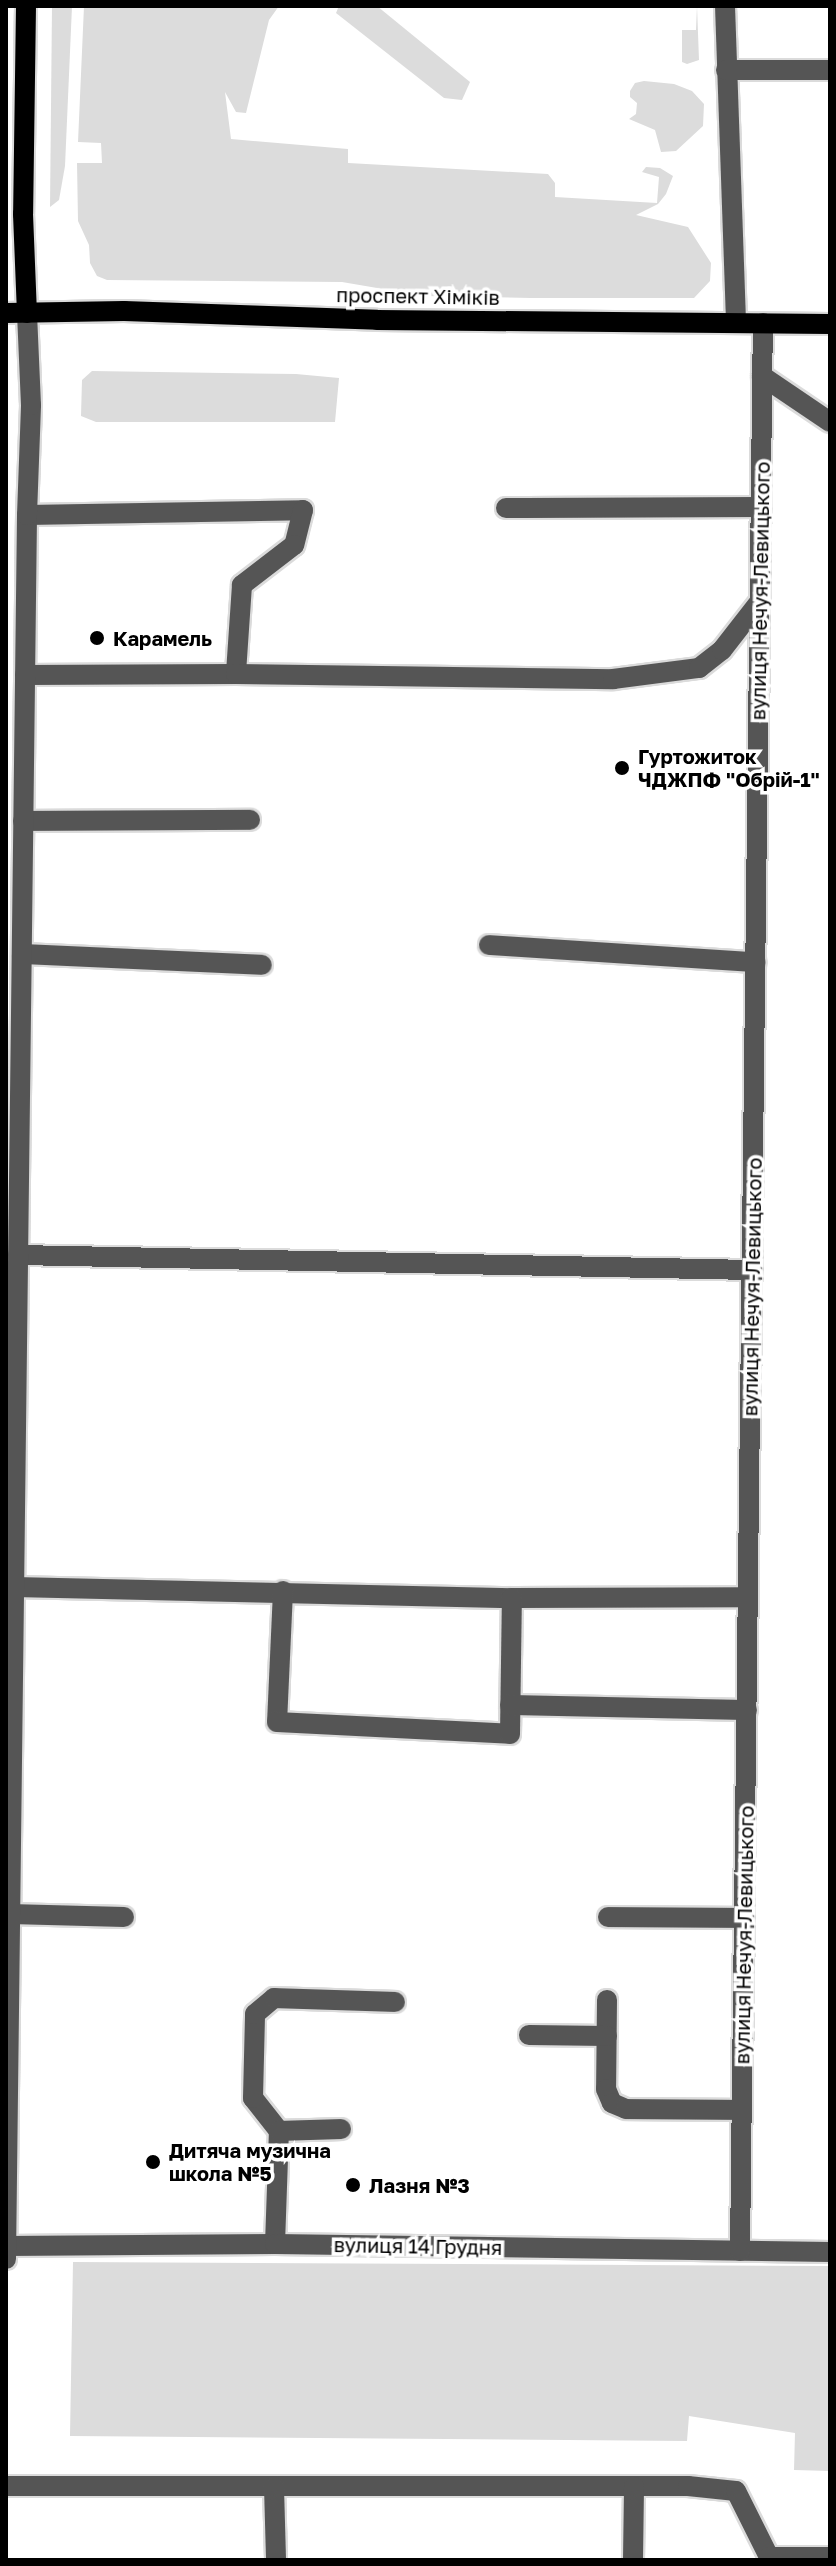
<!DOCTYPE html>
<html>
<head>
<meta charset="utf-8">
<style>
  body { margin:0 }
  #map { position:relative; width:836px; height:2566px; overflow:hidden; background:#fff; font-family:"Golos Text",sans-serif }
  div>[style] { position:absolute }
  .green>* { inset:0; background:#dcdcdc }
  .roads { filter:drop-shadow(2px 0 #dbdbdb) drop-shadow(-2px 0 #dbdbdb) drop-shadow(0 2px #dbdbdb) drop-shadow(0 -2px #dbdbdb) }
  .minor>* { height:20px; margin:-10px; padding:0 10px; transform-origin:10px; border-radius:10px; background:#555 }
  .major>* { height:20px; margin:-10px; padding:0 10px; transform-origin:10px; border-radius:10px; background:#000 }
  .dots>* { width:22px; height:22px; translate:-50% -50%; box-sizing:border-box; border:4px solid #fff; border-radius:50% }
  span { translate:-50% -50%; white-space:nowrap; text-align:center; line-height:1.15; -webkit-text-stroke:7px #fff; paint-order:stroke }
  .street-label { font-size:20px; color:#000 }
  .poi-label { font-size:20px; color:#000; font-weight:700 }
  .left { translate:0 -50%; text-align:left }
  .frame { position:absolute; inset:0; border:8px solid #000; pointer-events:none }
</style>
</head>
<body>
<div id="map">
  <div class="green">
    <div style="clip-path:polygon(52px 6px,72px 6px,65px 166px,59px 200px,50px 207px)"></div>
    <div style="clip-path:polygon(84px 6px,279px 6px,269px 20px,246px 113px,236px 112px,225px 92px,231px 139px,348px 149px,348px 163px,548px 174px,555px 183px,555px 197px,657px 203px,659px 177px,642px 172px,646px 167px,660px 168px,673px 176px,666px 194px,658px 204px,636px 215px,688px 227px,711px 263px,710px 281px,694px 298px,531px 298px,424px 296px,342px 282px,107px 280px,97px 276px,90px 263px,89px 245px,78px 221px,77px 163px,102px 163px,101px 143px,78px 142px)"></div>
    <div style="clip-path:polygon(339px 6px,377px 6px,470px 82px,462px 100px,444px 98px,336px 13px)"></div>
    <div style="clip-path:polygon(697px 6px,699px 60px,687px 64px,682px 62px,682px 30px,696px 30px)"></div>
    <div style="clip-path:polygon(644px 81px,674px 84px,692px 91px,704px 104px,703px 126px,676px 151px,661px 152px,655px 130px,629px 119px,636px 114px,637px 103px,630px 97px,630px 91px,635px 83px)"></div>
    <div style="clip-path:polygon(92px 371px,296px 374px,339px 378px,335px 422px,96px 422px,81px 416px,82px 380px)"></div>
    <div style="clip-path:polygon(73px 2262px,830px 2266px,830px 2471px,794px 2470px,795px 2433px,689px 2416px,687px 2441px,70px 2436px)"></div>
  </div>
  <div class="roads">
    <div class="minor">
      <div style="left:725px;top:6px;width:317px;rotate:88deg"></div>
      <div style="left:726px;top:70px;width:104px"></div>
      <div style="left:762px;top:376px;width:82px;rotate:34.1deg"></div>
      <div style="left:506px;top:508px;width:255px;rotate:-0.2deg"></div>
      <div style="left:27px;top:515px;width:276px;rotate:-1deg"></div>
      <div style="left:303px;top:510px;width:36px;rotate:104deg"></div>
      <div style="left:294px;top:545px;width:66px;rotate:142.4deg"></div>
      <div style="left:242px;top:585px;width:89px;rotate:93.9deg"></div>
      <div style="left:25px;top:675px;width:211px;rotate:-0.3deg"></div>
      <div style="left:236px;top:674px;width:377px;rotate:0.8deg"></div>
      <div style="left:613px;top:679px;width:87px;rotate:-7.3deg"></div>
      <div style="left:699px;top:668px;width:29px;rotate:-38deg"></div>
      <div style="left:722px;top:650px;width:62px;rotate:-52.2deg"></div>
      <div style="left:23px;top:821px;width:227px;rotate:-0.3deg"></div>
      <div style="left:489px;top:945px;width:267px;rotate:3.7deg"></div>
      <div style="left:22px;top:954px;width:240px;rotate:2.6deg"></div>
      <div style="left:18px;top:1255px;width:734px;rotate:1.17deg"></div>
      <div style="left:14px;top:1587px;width:498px;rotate:1.3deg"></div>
      <div style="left:512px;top:1598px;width:236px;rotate:-0.2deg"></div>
      <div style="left:283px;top:1591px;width:131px;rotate:92.6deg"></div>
      <div style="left:277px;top:1722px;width:233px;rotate:2.9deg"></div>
      <div style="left:510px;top:1734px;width:136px;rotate:-89.2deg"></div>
      <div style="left:510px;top:1705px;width:237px;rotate:1.2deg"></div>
      <div style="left:10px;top:1914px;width:114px;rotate:1.5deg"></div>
      <div style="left:608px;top:1917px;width:136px;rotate:0.4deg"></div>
      <div style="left:607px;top:2000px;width:89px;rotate:90.6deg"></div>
      <div style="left:606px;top:2089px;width:15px;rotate:67deg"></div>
      <div style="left:612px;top:2103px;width:15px;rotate:23deg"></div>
      <div style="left:626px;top:2109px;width:116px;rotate:0.5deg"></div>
      <div style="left:529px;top:2035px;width:78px;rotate:0.7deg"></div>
      <div style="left:279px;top:2131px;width:42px;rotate:-128.2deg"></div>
      <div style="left:253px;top:2098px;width:84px;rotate:-88.6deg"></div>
      <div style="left:255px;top:2014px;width:25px;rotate:-40deg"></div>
      <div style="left:274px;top:1998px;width:121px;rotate:1.9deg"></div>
      <div style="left:275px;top:2244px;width:113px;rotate:-88deg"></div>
      <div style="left:279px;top:2131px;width:62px;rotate:-1.8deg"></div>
      <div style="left:6px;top:2246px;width:269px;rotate:-0.4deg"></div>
      <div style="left:275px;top:2244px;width:555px;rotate:0.83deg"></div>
      <div style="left:740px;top:2251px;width:1928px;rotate:-89.32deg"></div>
      <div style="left:6px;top:2259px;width:1744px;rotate:-89.31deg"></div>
      <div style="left:27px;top:515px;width:110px;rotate:-87.9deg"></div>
      <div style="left:31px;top:405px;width:92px;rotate:-92.5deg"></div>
      <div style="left:6px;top:2486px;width:682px"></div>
      <div style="left:688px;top:2486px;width:48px;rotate:5.9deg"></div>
      <div style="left:736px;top:2491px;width:74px;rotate:63.4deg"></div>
      <div style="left:769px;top:2557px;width:61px"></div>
      <div style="left:274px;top:2487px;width:73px;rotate:88.4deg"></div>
      <div style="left:633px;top:2560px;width:73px;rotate:-89.2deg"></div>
    </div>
    <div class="major">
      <div style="left:26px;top:6px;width:208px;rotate:90.8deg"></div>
      <div style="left:23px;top:214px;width:99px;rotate:87.7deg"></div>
      <div style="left:6px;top:313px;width:118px;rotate:-1deg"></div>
      <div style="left:124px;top:311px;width:253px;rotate:2deg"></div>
      <div style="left:377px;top:320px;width:453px;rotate:0.5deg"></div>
    </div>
  </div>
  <div class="dots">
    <div style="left:97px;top:638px;background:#000"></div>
    <div style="left:622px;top:768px;background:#000"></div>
    <div style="left:153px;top:2162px;background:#000"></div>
    <div style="left:353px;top:2185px;background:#000"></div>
  </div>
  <div class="street-label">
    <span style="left:418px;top:296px;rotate:1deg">проспект Хіміків</span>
    <span style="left:760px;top:591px;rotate:-89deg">вулиця Нечуя-Левицького</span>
    <span style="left:752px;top:1287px;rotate:-89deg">вулиця Нечуя-Левицького</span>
    <span style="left:744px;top:1935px;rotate:-89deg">вулиця Нечуя-Левицького</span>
    <span style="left:418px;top:2246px;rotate:1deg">вулиця 14 Грудня</span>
  </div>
  <div class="poi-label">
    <span class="left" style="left:113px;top:638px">Карамель</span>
    <span class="left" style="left:638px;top:768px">Гуртожиток<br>ЧДЖПФ "Обрій-1"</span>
    <span class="left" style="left:169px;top:2162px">Дитяча музична<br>школа №5</span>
    <span class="left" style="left:369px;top:2185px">Лазня №3</span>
  </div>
  <div class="frame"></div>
</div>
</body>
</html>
